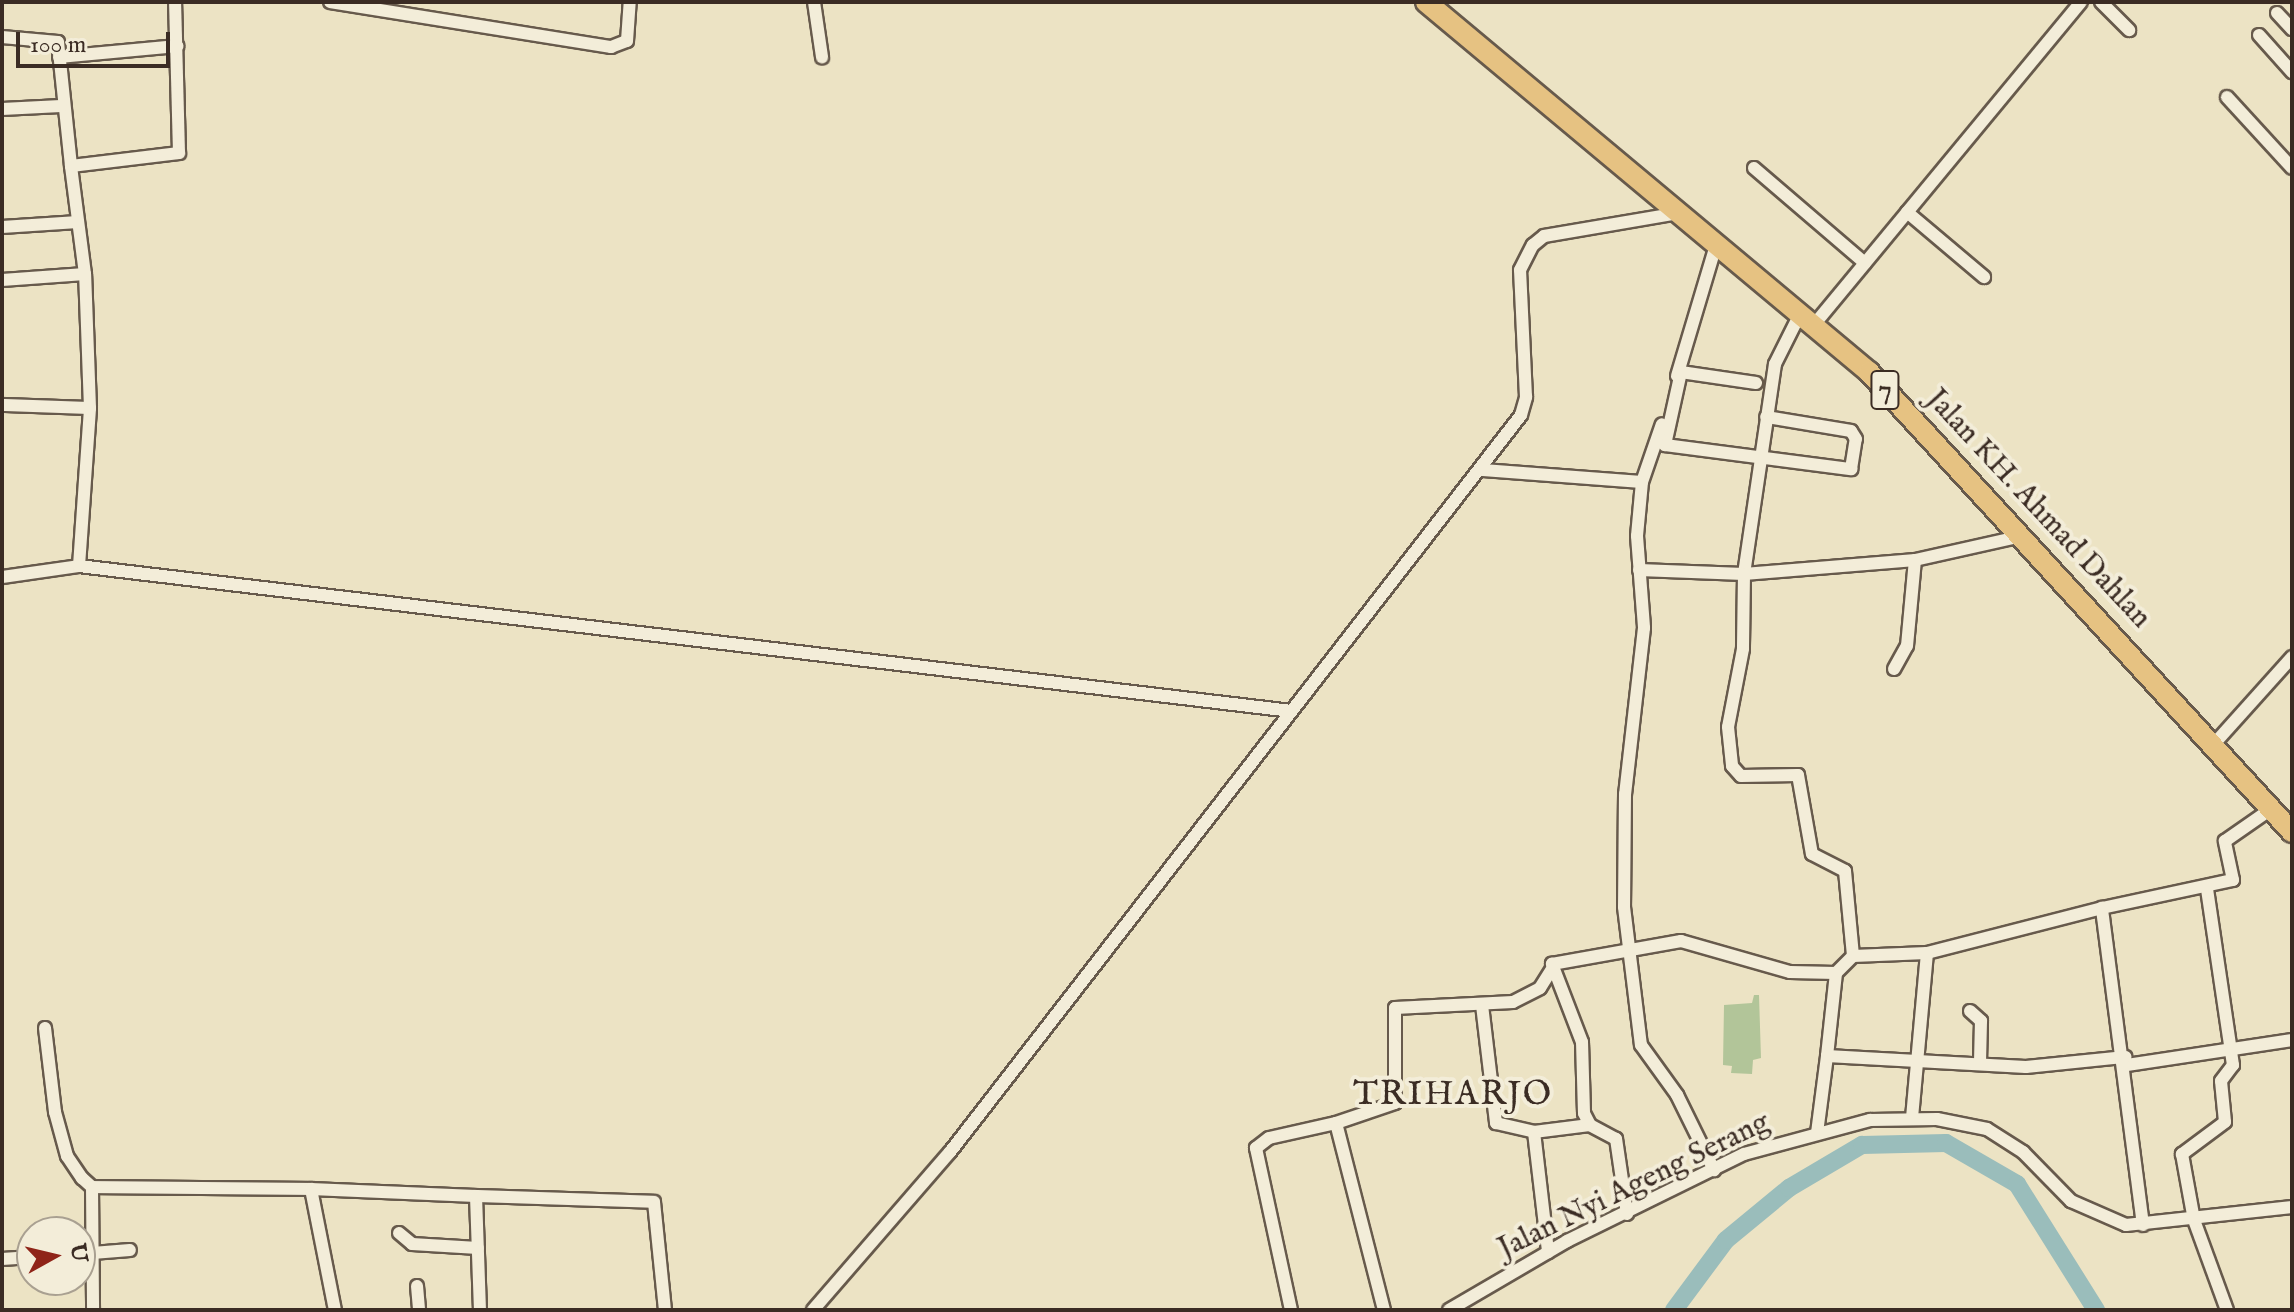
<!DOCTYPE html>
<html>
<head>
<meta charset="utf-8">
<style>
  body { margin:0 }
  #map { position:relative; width:2294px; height:1312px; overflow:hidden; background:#ece3c4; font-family:"IM FELL English",serif }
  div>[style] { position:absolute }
  .green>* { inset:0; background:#b2c599 }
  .river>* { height:18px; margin:-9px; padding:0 9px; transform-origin:9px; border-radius:9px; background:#9abdbb }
  .roads { filter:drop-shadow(2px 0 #675a4c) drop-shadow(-2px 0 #675a4c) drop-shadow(0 2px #675a4c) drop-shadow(0 -2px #675a4c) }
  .minor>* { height:12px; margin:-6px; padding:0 6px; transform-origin:6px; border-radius:6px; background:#f3edd9 }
  .trunk>* { height:20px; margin:-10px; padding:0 10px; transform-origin:10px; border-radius:10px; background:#e6c282 }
  span { translate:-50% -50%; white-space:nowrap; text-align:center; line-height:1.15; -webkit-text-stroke:8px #f3edd9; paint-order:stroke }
  .shield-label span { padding:2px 6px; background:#f3edd9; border:2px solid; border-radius:6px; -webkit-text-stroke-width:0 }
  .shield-label { font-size:28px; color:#3b2c24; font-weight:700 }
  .street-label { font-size:30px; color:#3b2c24 }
  .quarter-label { font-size:34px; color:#3b2c24; letter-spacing:2px }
  .frame { position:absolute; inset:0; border:4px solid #3b2c24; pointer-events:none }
  .north { position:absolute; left:16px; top:1216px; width:80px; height:80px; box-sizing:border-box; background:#f3edd9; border:2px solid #a9a091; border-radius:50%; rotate:82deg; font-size:22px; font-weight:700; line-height:32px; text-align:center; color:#3b2c24 }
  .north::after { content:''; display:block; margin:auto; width:28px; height:36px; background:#8f2418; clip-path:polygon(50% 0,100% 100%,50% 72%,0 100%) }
  .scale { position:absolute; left:16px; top:32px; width:154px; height:36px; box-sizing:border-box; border:4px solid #3b2c24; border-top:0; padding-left:10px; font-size:24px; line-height:28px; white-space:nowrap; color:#3b2c24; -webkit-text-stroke:6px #f3edd9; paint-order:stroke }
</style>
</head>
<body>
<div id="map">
  <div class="green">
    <div style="clip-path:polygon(1754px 995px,1759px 995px,1761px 1058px,1753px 1060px,1752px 1074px,1731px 1073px,1732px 1066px,1723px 1065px,1724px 1005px,1752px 1003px)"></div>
  </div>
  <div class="river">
    <div style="left:1674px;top:1310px;width:87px;rotate:-53.4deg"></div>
    <div style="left:1726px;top:1240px;width:82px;rotate:-39.5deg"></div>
    <div style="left:1789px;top:1188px;width:85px;rotate:-30.5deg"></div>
    <div style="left:1862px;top:1145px;width:84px;rotate:-1.4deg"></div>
    <div style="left:1946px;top:1143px;width:82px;rotate:30deg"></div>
    <div style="left:2017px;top:1184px;width:149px;rotate:57.9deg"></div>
  </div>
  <div class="roads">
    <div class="minor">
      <div style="left:330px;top:2px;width:285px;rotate:9.1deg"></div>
      <div style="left:611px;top:47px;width:17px;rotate:-21deg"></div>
      <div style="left:627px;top:41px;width:39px;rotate:-86deg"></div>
      <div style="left:814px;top:2px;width:56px;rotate:81.7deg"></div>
      <div style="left:2101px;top:2px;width:40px;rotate:45deg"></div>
      <div style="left:2277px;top:13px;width:22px;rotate:47deg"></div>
      <div style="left:2259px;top:35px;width:50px;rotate:48.3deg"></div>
      <div style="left:2px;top:37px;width:56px;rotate:5.1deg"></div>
      <div style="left:58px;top:42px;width:125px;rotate:84deg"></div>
      <div style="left:59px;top:57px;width:119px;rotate:-5.3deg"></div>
      <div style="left:2227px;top:97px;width:96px;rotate:47.5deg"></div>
      <div style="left:2px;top:109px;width:59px;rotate:-2.9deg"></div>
      <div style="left:1754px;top:168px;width:146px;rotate:40.6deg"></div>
      <div style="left:1907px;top:212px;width:101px;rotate:40.2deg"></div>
      <div style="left:2px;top:227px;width:76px;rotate:-3.8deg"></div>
      <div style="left:2px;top:280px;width:83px;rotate:-4.1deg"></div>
      <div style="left:1800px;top:314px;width:56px;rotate:116.6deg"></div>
      <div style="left:1775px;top:364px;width:212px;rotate:98.4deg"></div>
      <div style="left:1744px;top:574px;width:172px;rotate:-4.7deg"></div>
      <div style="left:1915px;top:560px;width:110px;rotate:-12.6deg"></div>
      <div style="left:1813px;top:326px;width:420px;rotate:-50.4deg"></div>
      <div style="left:1677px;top:376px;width:137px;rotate:-73.4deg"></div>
      <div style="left:1756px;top:383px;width:76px;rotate:-171.7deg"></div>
      <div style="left:1681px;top:372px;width:75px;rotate:102.4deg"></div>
      <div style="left:1665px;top:445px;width:188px;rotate:7.4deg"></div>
      <div style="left:1851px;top:469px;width:30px;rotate:-81deg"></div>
      <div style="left:1856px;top:439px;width:9px;rotate:-122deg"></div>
      <div style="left:1851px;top:431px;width:86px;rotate:-170.6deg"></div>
      <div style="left:2px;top:405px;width:88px;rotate:2deg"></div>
      <div style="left:1483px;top:470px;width:159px;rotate:4.3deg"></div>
      <div style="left:1642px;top:482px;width:61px;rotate:-71deg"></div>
      <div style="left:1642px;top:482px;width:54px;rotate:95.3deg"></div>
      <div style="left:1637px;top:536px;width:92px;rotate:85.6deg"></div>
      <div style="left:1644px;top:628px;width:167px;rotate:96.5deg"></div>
      <div style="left:1625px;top:794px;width:113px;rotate:90.5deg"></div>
      <div style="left:1624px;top:907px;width:139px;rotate:83deg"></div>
      <div style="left:1641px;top:1045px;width:62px;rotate:54.2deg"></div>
      <div style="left:1677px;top:1095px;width:84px;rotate:63.7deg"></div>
      <div style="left:79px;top:566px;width:158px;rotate:-86deg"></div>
      <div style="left:90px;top:408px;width:134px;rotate:-92.1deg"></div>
      <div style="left:85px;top:274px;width:109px;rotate:-97.4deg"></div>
      <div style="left:71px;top:166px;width:109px;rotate:-6.9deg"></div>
      <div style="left:179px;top:153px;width:151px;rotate:-91.5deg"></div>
      <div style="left:1639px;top:570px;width:105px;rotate:2.2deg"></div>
      <div style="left:1744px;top:574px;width:75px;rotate:90.8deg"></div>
      <div style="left:1743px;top:649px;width:79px;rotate:100.9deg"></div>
      <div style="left:1728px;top:727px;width:39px;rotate:84deg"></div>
      <div style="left:1732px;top:766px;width:13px;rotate:48deg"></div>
      <div style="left:1741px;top:776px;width:57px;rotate:-1deg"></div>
      <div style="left:1798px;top:775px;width:80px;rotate:80deg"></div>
      <div style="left:1812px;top:854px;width:37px;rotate:27deg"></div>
      <div style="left:1845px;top:871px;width:85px;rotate:84.6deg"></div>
      <div style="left:2px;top:577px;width:78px;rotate:-8.1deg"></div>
      <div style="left:79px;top:566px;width:1221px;rotate:6.82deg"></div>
      <div style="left:1894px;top:669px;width:26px;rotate:-61deg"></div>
      <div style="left:1907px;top:646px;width:86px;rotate:-84.7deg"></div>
      <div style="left:2214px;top:744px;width:117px;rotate:-48.1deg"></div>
      <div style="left:2207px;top:889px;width:178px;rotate:81.6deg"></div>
      <div style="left:2233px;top:1065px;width:20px;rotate:127deg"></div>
      <div style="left:2221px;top:1081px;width:41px;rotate:84.4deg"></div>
      <div style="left:2225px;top:1122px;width:54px;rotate:143.3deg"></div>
      <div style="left:2182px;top:1154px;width:67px;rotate:79.7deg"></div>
      <div style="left:2194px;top:1220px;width:96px;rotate:69.9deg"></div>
      <div style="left:1927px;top:953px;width:181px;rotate:-14.4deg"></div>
      <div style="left:1482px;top:1005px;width:119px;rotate:83.2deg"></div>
      <div style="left:1496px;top:1123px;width:39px;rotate:13deg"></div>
      <div style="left:1534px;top:1132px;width:121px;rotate:83.3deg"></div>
      <div style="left:1970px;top:1011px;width:15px;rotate:42deg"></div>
      <div style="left:1981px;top:1021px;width:42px;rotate:91.4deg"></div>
      <div style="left:45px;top:1028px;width:85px;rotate:83.2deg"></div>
      <div style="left:55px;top:1112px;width:46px;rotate:74.7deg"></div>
      <div style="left:67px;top:1156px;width:27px;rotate:56deg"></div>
      <div style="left:82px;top:1178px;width:13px;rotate:42deg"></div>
      <div style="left:92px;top:1187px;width:219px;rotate:0.5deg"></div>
      <div style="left:311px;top:1189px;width:123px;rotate:78.8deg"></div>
      <div style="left:1827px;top:1056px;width:83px;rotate:-83.8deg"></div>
      <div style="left:1836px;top:973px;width:24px;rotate:-45deg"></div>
      <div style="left:1853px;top:956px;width:74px;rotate:-2.3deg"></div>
      <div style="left:1927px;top:953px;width:166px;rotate:95.2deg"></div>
      <div style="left:2127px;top:1065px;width:167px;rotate:-8.6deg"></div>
      <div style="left:1534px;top:1132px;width:56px;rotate:-7.1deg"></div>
      <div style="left:1817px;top:1133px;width:78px;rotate:-82.6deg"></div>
      <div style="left:1827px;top:1056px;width:199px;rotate:3.2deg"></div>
      <div style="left:2026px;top:1067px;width:100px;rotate:-5.8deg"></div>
      <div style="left:92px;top:1187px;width:123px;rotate:89.5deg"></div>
      <div style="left:311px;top:1189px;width:165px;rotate:2.4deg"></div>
      <div style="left:476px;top:1196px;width:114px;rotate:88deg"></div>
      <div style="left:476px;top:1196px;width:178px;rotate:1.9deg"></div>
      <div style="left:654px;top:1202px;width:109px;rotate:84.2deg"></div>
      <div style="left:1627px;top:1214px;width:76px;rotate:-98.3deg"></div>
      <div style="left:1616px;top:1139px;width:30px;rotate:-152deg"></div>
      <div style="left:1590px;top:1125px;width:13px;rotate:-117deg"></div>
      <div style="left:1584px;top:1113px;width:71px;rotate:-91.6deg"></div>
      <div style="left:1582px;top:1042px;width:84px;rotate:-111deg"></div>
      <div style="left:1552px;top:964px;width:131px;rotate:-10.1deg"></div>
      <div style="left:1681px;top:941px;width:113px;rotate:15.9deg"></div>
      <div style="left:1790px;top:972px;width:46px;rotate:1.2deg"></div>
      <div style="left:2143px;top:1225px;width:320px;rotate:-97.4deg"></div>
      <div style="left:2102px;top:908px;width:134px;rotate:-12.1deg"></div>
      <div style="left:2233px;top:880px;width:40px;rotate:-102deg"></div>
      <div style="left:2225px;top:841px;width:56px;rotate:-34.8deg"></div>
      <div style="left:399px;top:1233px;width:17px;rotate:40deg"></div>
      <div style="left:412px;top:1244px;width:66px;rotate:3.5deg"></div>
      <div style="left:80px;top:1254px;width:50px;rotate:-4.6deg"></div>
      <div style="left:2px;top:1259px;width:30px;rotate:-4deg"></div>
      <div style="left:417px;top:1286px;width:24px;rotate:85deg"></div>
      <div style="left:813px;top:1310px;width:209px;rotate:-49.1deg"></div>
      <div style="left:950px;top:1152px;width:932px;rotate:-52.23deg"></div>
      <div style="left:1521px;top:415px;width:19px;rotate:-74deg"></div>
      <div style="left:1526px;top:397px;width:127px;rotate:-92.7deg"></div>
      <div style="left:1520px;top:270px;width:28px;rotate:-63deg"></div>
      <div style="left:1533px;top:245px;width:14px;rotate:-39deg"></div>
      <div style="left:1544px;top:236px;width:136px;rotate:-9.7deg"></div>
      <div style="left:1291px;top:1310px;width:166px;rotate:-102.2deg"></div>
      <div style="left:1256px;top:1148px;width:16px;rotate:-38deg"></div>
      <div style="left:1269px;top:1138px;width:69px;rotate:-12.6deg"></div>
      <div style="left:1384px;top:1310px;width:193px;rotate:-104.4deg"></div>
      <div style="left:1336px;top:1123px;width:62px;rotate:-18.7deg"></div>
      <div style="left:1395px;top:1103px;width:95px;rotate:-90deg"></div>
      <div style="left:1395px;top:1008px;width:118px;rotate:-2.9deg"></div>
      <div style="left:1513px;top:1002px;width:30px;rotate:-27deg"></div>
      <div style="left:1540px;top:988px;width:22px;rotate:-58deg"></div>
      <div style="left:1449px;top:1310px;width:137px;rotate:-30.3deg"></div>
      <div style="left:1567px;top:1241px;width:197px;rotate:-26.2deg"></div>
      <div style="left:1744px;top:1154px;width:131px;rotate:-15.1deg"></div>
      <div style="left:1870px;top:1120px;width:67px;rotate:-0.9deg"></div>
      <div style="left:1937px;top:1119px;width:51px;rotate:11.3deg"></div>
      <div style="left:1987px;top:1129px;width:43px;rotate:32.6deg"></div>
      <div style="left:2023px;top:1152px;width:69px;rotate:45.6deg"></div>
      <div style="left:2071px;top:1201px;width:60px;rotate:23.6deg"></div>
      <div style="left:2126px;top:1225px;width:167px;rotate:-6.2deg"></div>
    </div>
    <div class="trunk">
      <div style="left:1426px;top:2px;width:577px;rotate:39.87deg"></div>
      <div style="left:1869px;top:372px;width:625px;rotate:47.4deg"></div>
    </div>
  </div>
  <div class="shield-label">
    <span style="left:1885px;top:390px">7</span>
  </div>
  <div class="street-label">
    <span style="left:2038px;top:509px;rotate:47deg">Jalan KH. Ahmad Dahlan</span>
    <span style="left:1634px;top:1186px;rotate:-26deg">Jalan Nyi Ageng Serang</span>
  </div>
  <div class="quarter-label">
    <span style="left:1453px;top:1095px">TRIHARJO</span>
  </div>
  <div class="frame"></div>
  <div class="north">U</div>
  <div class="scale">100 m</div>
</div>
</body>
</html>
